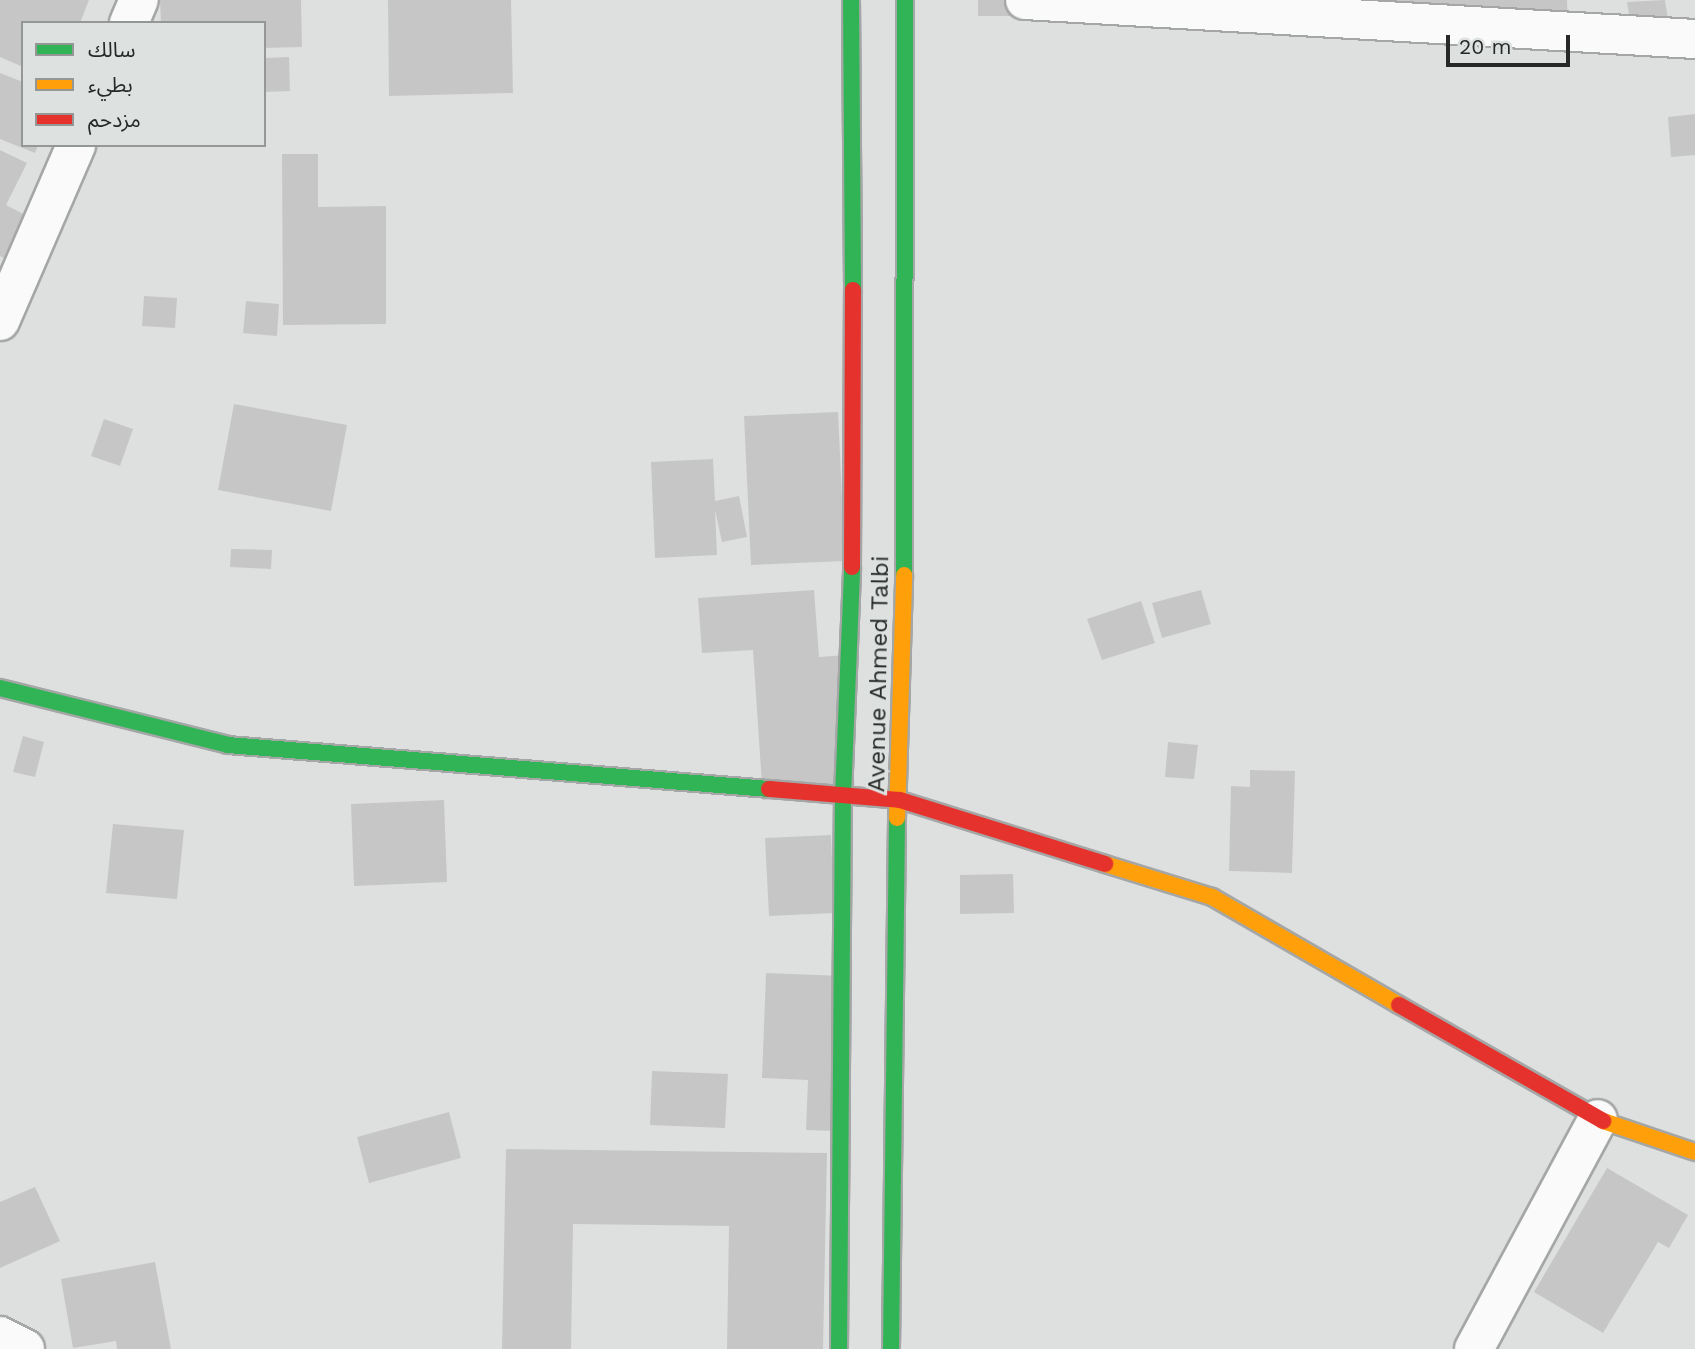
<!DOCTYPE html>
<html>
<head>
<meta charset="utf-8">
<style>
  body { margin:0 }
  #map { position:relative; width:1695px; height:1349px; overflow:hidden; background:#dee0df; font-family:"Work Sans","Noto Sans Arabic",sans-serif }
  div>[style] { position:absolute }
  .building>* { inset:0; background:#c6c6c6 }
  .roads { filter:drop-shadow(2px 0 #a5a6a6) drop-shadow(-2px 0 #a5a6a6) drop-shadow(0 2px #a5a6a6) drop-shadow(0 -2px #a5a6a6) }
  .street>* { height:38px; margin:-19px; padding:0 19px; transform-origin:19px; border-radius:19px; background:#fafafa }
  .fast>* { height:16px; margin:-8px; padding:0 8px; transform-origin:8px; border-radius:8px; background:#30b455 }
  .slow>* { height:16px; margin:-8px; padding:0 8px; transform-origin:8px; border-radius:8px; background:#ff9f0a }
  .jam>* { height:16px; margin:-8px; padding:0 8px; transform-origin:8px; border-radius:8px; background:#e5322d }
  span { translate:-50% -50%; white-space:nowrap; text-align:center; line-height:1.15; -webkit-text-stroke:6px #dde1e0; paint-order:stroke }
  .street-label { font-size:24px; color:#272928 }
  .legend { position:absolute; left:21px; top:21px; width:245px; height:126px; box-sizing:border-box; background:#dde1e0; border:2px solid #949796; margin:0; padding:9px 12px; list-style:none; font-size:21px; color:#272928 }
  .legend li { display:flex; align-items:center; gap:14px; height:35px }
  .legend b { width:35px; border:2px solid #949796 }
  .scale { position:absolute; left:1446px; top:35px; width:124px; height:32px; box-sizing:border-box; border:4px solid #272928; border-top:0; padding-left:9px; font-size:21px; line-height:24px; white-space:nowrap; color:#272928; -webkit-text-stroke:5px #dde1e0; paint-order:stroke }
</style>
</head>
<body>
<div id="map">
  <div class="building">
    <div style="clip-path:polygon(0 0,89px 0,80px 23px,23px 23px,23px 67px,0 57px)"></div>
    <div style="clip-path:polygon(160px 0,301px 0,302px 47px,264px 48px,264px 23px,161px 23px)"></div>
    <div style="clip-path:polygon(388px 0,511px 0,513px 93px,389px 96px)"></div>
    <div style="clip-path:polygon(978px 0,1088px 0,1088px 16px,978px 16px)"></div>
    <div style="clip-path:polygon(1312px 0,1567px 0,1568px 25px)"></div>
    <div style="clip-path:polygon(1665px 0,1671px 39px,1634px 46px,1627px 2px)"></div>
    <div style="clip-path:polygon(289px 57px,290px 91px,264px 92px,264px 58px)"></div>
    <div style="clip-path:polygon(0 73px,23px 82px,23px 145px,38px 145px,35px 153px,0 139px)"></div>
    <div style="clip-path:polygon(1695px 114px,1695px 155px,1671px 157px,1668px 117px)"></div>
    <div style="clip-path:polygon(0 150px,27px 163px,6px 205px,35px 220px,13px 263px,0 256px)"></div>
    <div style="clip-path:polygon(282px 154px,318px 154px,318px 207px,386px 206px,386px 324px,283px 325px)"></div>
    <div style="clip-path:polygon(144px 296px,177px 298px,175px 328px,142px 326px)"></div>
    <div style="clip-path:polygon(246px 301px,279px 304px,277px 336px,243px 333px)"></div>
    <div style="clip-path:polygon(234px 404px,347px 425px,331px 511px,218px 490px)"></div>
    <div style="clip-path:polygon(838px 412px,845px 561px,751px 565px,744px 416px)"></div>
    <div style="clip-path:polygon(104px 419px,133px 429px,120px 466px,91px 456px)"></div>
    <div style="clip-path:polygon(713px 459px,715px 501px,739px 496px,747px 537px,722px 542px,715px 510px,717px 555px,655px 558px,651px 462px)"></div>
    <div style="clip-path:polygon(231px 549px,272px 550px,271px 569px,230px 567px)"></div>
    <div style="clip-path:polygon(814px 590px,819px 657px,846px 655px,855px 794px,763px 800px,753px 650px,702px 653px,698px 598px)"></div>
    <div style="clip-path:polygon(1201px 590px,1211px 624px,1162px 638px,1152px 603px)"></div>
    <div style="clip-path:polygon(1141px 601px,1155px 643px,1102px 660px,1087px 619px)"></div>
    <div style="clip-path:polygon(23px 736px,44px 742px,35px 777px,13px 772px)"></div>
    <div style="clip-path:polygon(1168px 742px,1198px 745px,1194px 779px,1165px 777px)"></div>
    <div style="clip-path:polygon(1250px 770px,1295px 771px,1292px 873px,1229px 871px,1231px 786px,1250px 787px)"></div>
    <div style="clip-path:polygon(444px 800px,447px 882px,354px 886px,351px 804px)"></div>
    <div style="clip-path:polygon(113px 824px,184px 830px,177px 899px,106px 893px)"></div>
    <div style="clip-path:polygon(831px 835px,834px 913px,769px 916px,765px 838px)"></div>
    <div style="clip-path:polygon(1013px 874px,1014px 913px,960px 914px,960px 875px)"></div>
    <div style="clip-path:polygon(766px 973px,842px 976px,835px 1131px,806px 1130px,808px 1080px,762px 1078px)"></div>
    <div style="clip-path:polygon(652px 1071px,728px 1074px,725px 1128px,650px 1125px)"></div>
    <div style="clip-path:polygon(449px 1112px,461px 1158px,369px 1183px,357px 1137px)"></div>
    <div style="clip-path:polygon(506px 1149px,827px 1153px,823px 1349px,727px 1349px,729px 1226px,573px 1224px,571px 1349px,502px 1349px)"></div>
    <div style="clip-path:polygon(1607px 1168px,1688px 1215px,1669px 1248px,1658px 1242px,1603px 1333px,1534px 1292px)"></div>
    <div style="clip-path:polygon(35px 1187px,60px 1241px,0 1268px,0 1202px)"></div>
    <div style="clip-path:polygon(155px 1262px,171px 1349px,117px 1349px,116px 1341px,73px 1348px,61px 1279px)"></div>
  </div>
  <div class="roads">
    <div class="street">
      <div style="left:1025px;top:0;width:671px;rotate:3.33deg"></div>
      <div style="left:129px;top:23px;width:25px;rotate:-67deg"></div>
      <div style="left:0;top:321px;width:192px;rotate:-66.6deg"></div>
      <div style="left:0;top:1336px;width:28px;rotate:27deg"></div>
      <div style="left:1474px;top:1349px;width:261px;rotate:-61.7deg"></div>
    </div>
    <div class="fast">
      <div style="left:851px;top:0;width:290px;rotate:89.6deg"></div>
      <div style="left:904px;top:575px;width:575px;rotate:-89.9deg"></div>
      <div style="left:0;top:688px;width:235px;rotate:14deg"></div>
      <div style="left:228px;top:745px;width:543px;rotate:4.65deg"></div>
      <div style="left:839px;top:1349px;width:553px;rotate:-89.59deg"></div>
      <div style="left:843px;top:796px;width:229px;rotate:-87.7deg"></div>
      <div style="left:891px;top:1349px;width:531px;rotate:-89.35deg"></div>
    </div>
    <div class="slow">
      <div style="left:897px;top:818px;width:243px;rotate:-88.3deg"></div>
      <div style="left:1105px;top:864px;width:112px;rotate:17.1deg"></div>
      <div style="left:1212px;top:897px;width:216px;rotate:30deg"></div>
      <div style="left:1603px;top:1121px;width:97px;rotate:18.6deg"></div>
    </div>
    <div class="jam">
      <div style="left:852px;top:567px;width:277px;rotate:-89.8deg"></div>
      <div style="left:769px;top:789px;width:131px;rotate:4.8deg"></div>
      <div style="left:900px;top:800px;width:215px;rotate:17.3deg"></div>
      <div style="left:1399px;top:1005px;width:235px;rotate:29.6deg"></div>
    </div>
  </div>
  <div class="street-label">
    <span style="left:879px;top:674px;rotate:-89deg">Avenue Ahmed Talbi</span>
  </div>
  <ul class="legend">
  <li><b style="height:9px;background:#30b455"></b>سالك</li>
  <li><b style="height:9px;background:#ff9f0a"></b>بطيء</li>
  <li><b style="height:9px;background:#e5322d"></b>مزدحم</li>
  </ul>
  <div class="scale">20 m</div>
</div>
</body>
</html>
